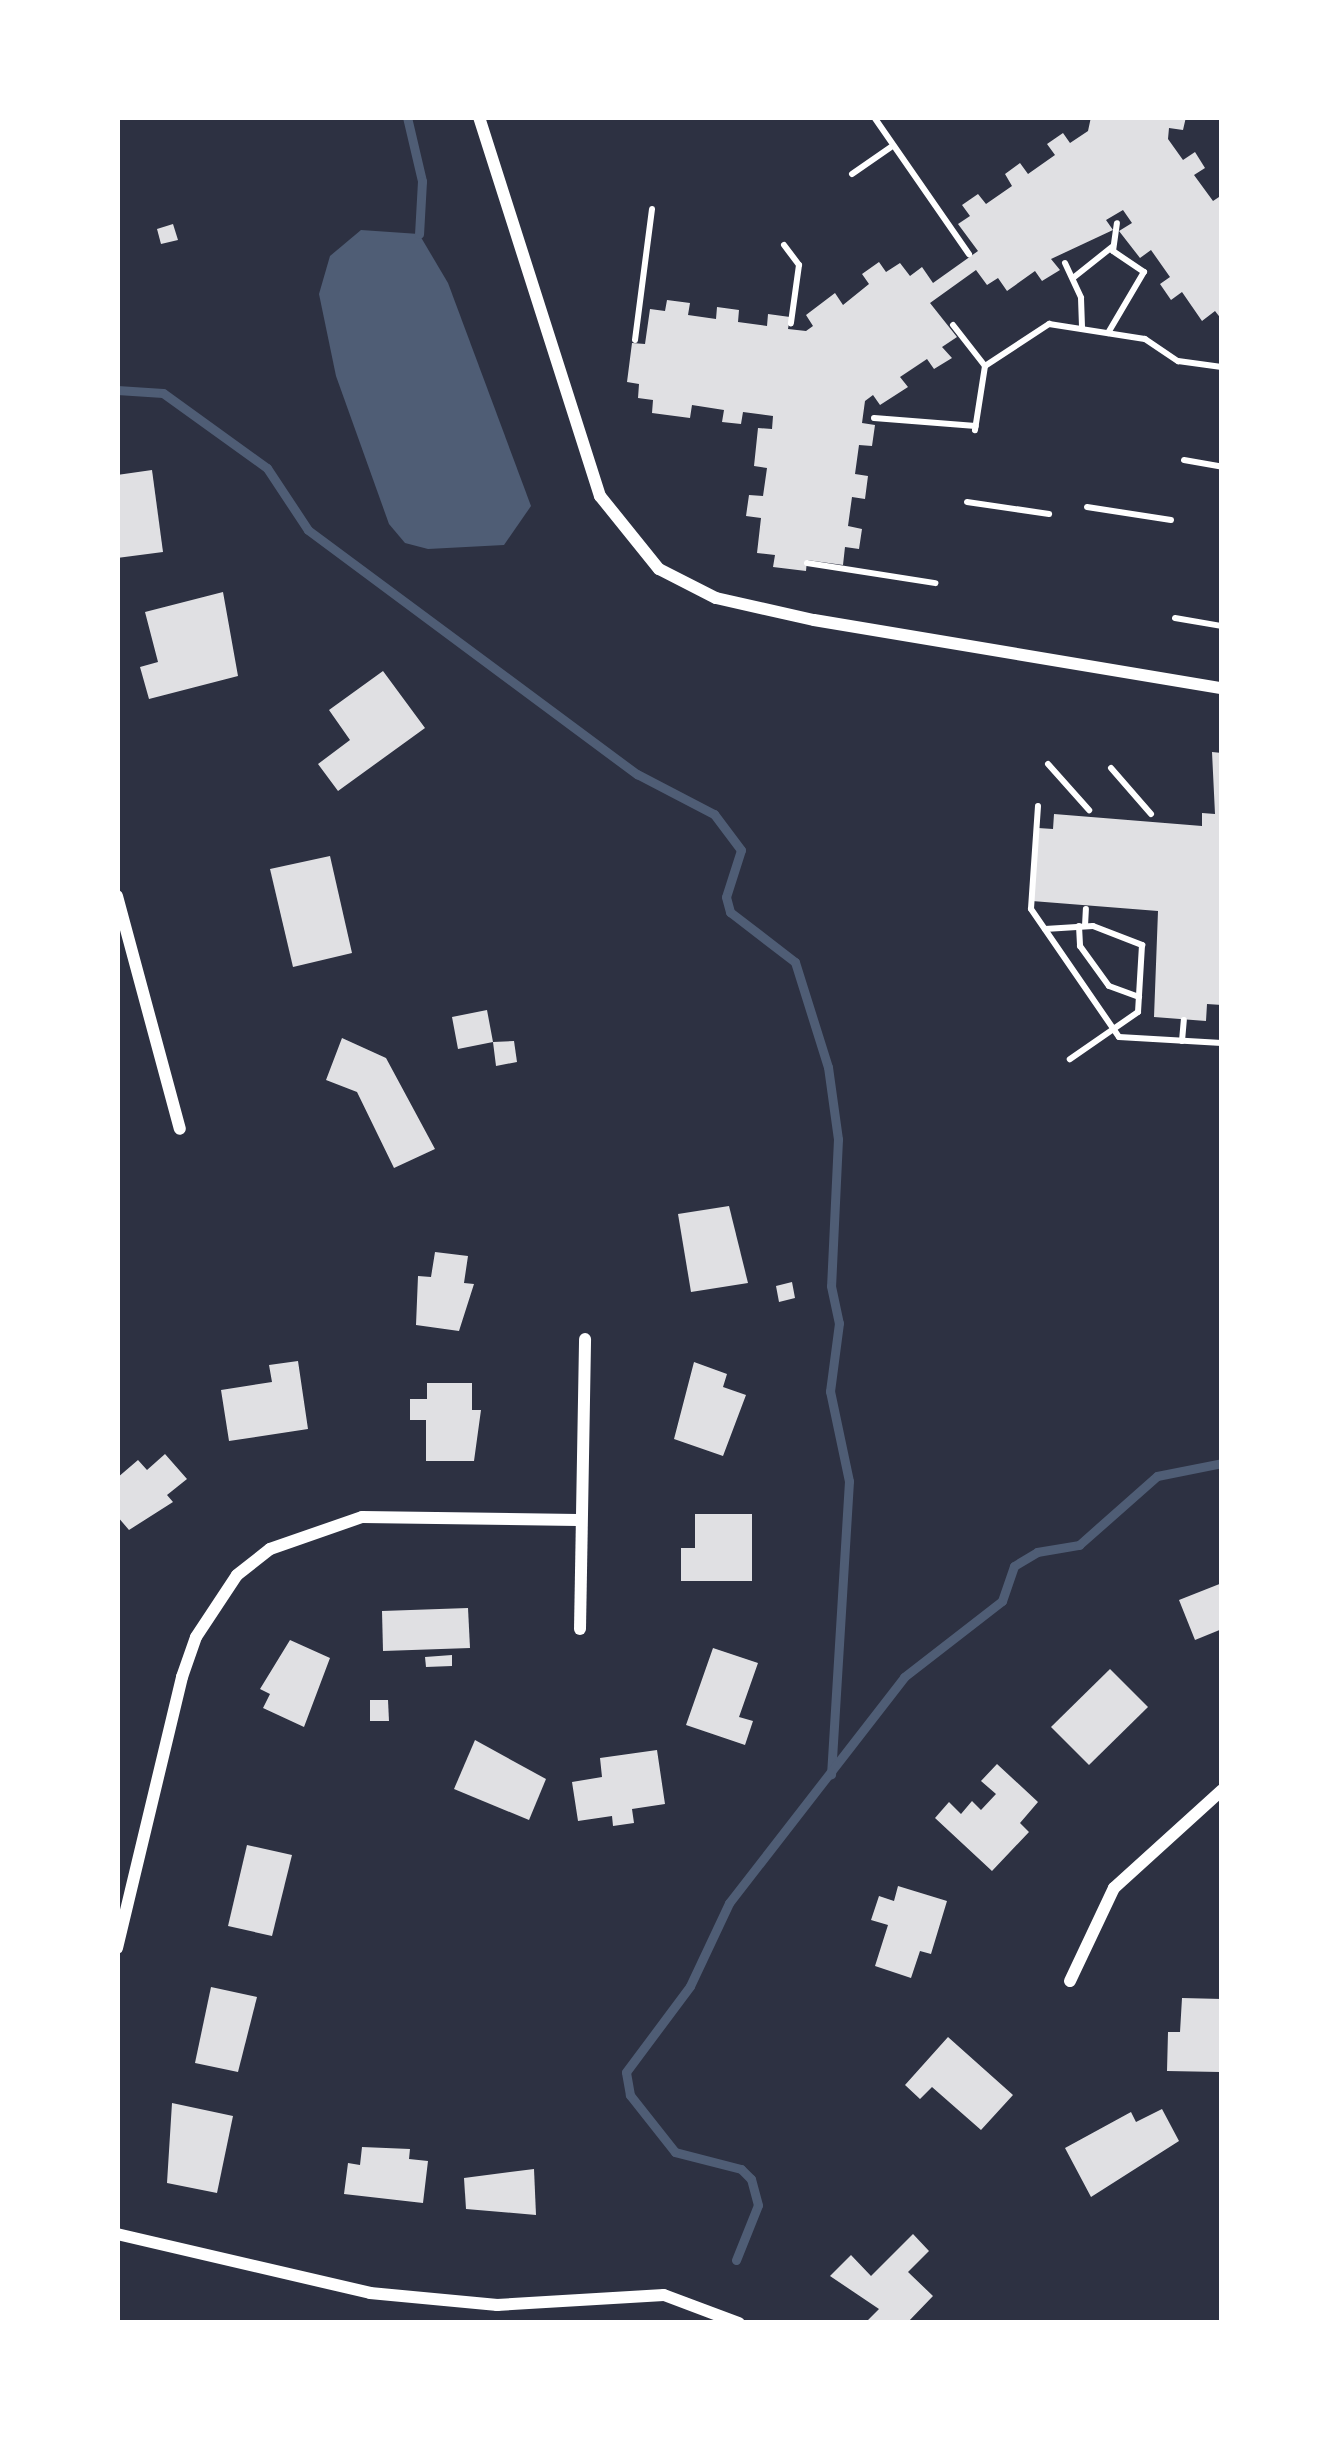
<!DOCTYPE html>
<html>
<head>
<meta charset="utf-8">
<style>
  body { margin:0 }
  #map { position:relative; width:1339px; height:2440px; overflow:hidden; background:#2d3142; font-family:Helvetica,sans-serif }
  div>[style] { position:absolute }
  .water>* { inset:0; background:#4f5d75 }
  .stream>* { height:9px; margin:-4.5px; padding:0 4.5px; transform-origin:4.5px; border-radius:4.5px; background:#4f5d75 }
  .building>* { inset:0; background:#e0e0e3 }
  .path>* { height:6px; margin:-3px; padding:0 3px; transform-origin:3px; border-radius:3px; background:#fff }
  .minor>* { height:12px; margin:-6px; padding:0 6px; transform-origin:6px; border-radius:6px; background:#fff }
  span { translate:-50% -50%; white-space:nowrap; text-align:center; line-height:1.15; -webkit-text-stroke:12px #fff; paint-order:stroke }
  .frame { position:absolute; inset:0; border:120px solid #fff; pointer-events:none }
</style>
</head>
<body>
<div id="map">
  <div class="water">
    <div style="clip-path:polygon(361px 230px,419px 234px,448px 283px,531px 506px,504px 545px,428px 549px,405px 543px,389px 524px,336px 376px,319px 294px,330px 256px)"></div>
  </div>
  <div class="stream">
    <div style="left:407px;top:117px;width:66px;rotate:76.8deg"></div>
    <div style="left:422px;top:181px;width:53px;rotate:93.2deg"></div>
    <div style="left:117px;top:390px;width:46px;rotate:3.7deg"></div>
    <div style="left:163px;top:393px;width:128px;rotate:35.8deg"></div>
    <div style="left:267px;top:468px;width:74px;rotate:56.5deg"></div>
    <div style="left:308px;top:530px;width:410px;rotate:36.6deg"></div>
    <div style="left:637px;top:774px;width:87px;rotate:27.5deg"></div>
    <div style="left:714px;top:814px;width:45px;rotate:53.1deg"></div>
    <div style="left:741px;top:850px;width:49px;rotate:107.7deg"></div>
    <div style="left:726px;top:897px;width:16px;rotate:75deg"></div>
    <div style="left:730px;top:912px;width:82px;rotate:37.6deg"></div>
    <div style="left:795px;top:962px;width:110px;rotate:72.6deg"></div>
    <div style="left:828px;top:1067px;width:73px;rotate:82.1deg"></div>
    <div style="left:838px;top:1139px;width:147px;rotate:92.7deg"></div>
    <div style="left:831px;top:1286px;width:38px;rotate:78deg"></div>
    <div style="left:839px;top:1323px;width:69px;rotate:97.5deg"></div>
    <div style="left:830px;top:1391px;width:92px;rotate:78.1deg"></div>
    <div style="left:849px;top:1481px;width:294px;rotate:93.5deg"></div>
    <div style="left:736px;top:2260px;width:59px;rotate:-68.2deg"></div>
    <div style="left:758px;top:2205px;width:27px;rotate:-105deg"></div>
    <div style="left:751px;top:2179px;width:14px;rotate:-135deg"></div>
    <div style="left:741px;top:2169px;width:68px;rotate:-165.6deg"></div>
    <div style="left:675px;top:2152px;width:73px;rotate:-128.3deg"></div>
    <div style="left:630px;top:2095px;width:23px;rotate:-100deg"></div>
    <div style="left:626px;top:2072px;width:107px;rotate:-53.3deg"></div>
    <div style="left:690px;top:1986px;width:92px;rotate:-64.8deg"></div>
    <div style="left:729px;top:1903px;width:286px;rotate:-52.2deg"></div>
    <div style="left:904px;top:1677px;width:124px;rotate:-37.8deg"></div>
    <div style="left:1002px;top:1601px;width:37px;rotate:-71deg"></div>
    <div style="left:1014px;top:1566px;width:27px;rotate:-31deg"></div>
    <div style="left:1037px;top:1552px;width:43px;rotate:-9.5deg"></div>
    <div style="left:1079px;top:1545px;width:104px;rotate:-41.5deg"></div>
    <div style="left:1157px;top:1476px;width:66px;rotate:-11.3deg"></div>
  </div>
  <div class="building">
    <div style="clip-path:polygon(1091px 117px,1186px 117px,1183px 130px,1169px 128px,1168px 139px,1183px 160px,1195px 152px,1205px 168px,1194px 175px,1213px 201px,1222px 195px,1222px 320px,1215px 311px,1202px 321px,1182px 292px,1171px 300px,1160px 284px,1170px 277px,1151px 250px,1140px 258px,1119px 231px,1132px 223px,1123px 210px,1106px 220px,1113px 230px,1051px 259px,1060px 270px,1042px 281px,1035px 271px,1007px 291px,998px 278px,987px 285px,976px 270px,930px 303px,957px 337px,942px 347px,952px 358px,934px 369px,927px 359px,900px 377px,908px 387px,880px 405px,873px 395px,865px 401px,862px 423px,875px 425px,872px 446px,859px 445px,855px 474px,868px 476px,865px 499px,852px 497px,848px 526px,862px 529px,859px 549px,845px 547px,843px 565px,807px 560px,806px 571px,773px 567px,775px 555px,757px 553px,761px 518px,746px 516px,749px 495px,763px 496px,767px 468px,754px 466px,758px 428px,772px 429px,773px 416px,743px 412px,741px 424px,722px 422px,724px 410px,692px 405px,690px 418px,652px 413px,653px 400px,638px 398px,639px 384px,627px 382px,632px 343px,645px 344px,650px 309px,665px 311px,667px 300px,690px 303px,688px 315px,716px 319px,717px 307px,739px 310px,738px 322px,767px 326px,768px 314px,790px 317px,788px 329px,806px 331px,813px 326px,806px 315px,835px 293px,843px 305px,869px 284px,862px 274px,879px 262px,886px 272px,900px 263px,910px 276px,922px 267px,933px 283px,978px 251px,958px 224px,970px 216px,962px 205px,978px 194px,986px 204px,1012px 186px,1005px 174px,1020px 163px,1028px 174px,1055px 155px,1047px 144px,1063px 133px,1070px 143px,1088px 131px)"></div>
    <div style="clip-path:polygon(173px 224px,178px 240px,161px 244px,157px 229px)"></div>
    <div style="clip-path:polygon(152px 470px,163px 552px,117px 558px,117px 475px)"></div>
    <div style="clip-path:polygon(223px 592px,238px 676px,149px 699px,140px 667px,158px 662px,145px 612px)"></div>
    <div style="clip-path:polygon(383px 671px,425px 728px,338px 791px,318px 764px,350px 740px,329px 710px)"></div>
    <div style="clip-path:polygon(1212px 752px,1222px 753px,1222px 1005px,1207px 1004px,1206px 1021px,1154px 1017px,1158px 911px,1032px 901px,1038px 828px,1053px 829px,1054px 814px,1202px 826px,1202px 813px,1215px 814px)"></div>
    <div style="clip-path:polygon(330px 856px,352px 953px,293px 967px,270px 869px)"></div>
    <div style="clip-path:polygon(487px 1010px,493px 1042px,458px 1049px,452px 1017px)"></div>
    <div style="clip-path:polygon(342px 1038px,386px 1058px,435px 1149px,394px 1168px,357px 1092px,326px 1080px)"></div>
    <div style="clip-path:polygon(514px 1041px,517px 1062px,496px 1066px,493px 1042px)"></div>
    <div style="clip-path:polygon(729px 1206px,748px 1283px,691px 1292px,678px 1214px)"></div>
    <div style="clip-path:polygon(435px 1252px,468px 1256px,464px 1283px,474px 1284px,459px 1331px,416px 1325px,418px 1276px,431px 1277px)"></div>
    <div style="clip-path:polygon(792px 1282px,795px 1298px,779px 1302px,776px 1286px)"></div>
    <div style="clip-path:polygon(298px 1361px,308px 1429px,229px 1441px,221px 1390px,272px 1382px,269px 1365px)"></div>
    <div style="clip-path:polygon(694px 1362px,727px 1374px,723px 1387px,746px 1395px,723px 1456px,674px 1439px)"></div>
    <div style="clip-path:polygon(427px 1383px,472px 1383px,472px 1410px,481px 1410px,474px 1461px,426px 1461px,426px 1420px,410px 1420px,410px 1399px,427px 1399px)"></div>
    <div style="clip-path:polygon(165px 1454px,187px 1479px,167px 1495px,173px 1502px,129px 1530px,117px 1516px,117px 1478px,138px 1460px,147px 1470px)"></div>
    <div style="clip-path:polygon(695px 1514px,752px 1514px,752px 1581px,681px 1581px,681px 1548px,695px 1548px)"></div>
    <div style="clip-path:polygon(1222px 1583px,1222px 1629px,1195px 1640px,1179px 1600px)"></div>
    <div style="clip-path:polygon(468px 1608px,470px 1648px,383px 1651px,382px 1611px)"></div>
    <div style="clip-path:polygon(290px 1640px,330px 1658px,304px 1727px,263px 1708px,270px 1694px,260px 1689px)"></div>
    <div style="clip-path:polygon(713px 1648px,758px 1663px,739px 1717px,753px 1721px,745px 1745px,686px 1725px)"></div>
    <div style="clip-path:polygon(452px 1655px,452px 1666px,426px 1667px,425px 1657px)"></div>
    <div style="clip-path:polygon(1110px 1669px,1148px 1707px,1089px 1765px,1051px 1727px)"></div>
    <div style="clip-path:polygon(370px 1700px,388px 1700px,389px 1721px,370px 1721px)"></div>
    <div style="clip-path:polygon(475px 1740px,546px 1779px,529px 1820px,454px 1789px)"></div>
    <div style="clip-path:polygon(657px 1750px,665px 1804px,632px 1809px,634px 1823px,613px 1826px,612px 1816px,578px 1821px,572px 1782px,602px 1777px,600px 1758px)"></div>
    <div style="clip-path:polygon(997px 1764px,1038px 1802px,1020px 1823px,1029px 1832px,992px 1871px,935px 1818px,949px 1802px,961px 1814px,972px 1801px,981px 1810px,996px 1794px,981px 1781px)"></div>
    <div style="clip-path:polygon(247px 1845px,292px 1855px,272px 1936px,228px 1926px)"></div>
    <div style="clip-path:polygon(898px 1886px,947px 1901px,931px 1954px,920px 1951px,911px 1978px,875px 1966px,888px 1925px,871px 1920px,879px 1896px,894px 1901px)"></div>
    <div style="clip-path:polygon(211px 1987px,257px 1997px,238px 2072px,195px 2063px)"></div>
    <div style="clip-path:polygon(1182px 1998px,1222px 1999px,1220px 2072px,1167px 2071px,1168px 2032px,1180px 2032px)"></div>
    <div style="clip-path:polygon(948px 2037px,1013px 2095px,981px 2130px,932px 2087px,920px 2099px,905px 2085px)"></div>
    <div style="clip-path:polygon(172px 2103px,233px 2116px,217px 2193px,167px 2183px)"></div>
    <div style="clip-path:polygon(1162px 2109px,1179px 2141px,1091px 2197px,1065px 2148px,1131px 2112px,1136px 2122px)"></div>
    <div style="clip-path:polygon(362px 2147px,410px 2149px,409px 2159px,428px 2161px,423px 2203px,344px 2194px,348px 2163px,360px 2165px)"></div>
    <div style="clip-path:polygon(534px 2169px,536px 2215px,466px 2209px,464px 2178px)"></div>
    <div style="clip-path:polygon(913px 2234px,929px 2251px,908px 2272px,933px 2296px,907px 2323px,865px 2323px,879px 2309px,830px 2276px,851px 2255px,871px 2276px)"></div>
  </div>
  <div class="path">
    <div style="left:874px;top:117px;width:167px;rotate:55.3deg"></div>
    <div style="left:852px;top:174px;width:47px;rotate:-34.7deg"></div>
    <div style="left:784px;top:245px;width:25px;rotate:53deg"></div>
    <div style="left:799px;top:265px;width:59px;rotate:97.9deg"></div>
    <div style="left:1065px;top:263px;width:38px;rotate:65deg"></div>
    <div style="left:1081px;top:298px;width:31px;rotate:88deg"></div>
    <div style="left:1073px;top:278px;width:50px;rotate:-38.5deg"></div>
    <div style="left:953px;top:325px;width:52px;rotate:52deg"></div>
    <div style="left:985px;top:366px;width:65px;rotate:98.9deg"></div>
    <div style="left:1108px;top:333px;width:71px;rotate:-59.5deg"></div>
    <div style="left:1144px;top:272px;width:37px;rotate:-146deg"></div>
    <div style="left:1113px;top:251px;width:28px;rotate:-82deg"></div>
    <div style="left:635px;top:340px;width:132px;rotate:-82.6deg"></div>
    <div style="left:985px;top:366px;width:77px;rotate:-33.3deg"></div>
    <div style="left:1049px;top:324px;width:97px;rotate:8.9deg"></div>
    <div style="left:1145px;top:339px;width:40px;rotate:34deg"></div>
    <div style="left:1178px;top:361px;width:44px;rotate:7.8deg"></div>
    <div style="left:874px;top:418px;width:102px;rotate:4.5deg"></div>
    <div style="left:1184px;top:460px;width:39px;rotate:10deg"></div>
    <div style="left:967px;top:502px;width:83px;rotate:8.3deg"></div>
    <div style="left:1087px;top:507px;width:85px;rotate:8.8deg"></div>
    <div style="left:807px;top:563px;width:130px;rotate:8.9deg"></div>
    <div style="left:1175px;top:618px;width:48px;rotate:9.7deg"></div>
    <div style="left:1048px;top:764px;width:62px;rotate:48.3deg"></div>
    <div style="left:1111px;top:768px;width:61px;rotate:49deg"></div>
    <div style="left:1038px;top:806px;width:103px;rotate:93.9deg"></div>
    <div style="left:1031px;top:909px;width:155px;rotate:55.5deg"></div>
    <div style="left:1119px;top:1037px;width:103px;rotate:3.3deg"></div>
    <div style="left:1079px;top:926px;width:20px;rotate:87deg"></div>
    <div style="left:1080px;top:946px;width:49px;rotate:54.1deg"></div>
    <div style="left:1109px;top:986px;width:32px;rotate:20deg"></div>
    <div style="left:1085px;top:926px;width:17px;rotate:-87deg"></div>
    <div style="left:1045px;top:929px;width:48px;rotate:-3.6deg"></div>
    <div style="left:1093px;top:926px;width:53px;rotate:21.2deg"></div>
    <div style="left:1142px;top:945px;width:67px;rotate:93.4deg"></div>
    <div style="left:1138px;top:1012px;width:83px;rotate:145.3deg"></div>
    <div style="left:1182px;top:1041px;width:21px;rotate:-85deg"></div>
  </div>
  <div class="minor">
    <div style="left:479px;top:117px;width:398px;rotate:72.3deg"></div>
    <div style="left:600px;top:496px;width:94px;rotate:51.1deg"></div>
    <div style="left:659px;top:569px;width:64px;rotate:27deg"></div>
    <div style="left:716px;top:598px;width:100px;rotate:12.7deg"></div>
    <div style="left:814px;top:620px;width:414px;rotate:9.5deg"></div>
    <div style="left:117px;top:896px;width:241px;rotate:74.9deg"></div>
    <div style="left:580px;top:1629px;width:290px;rotate:-89deg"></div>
    <div style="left:117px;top:1948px;width:279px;rotate:-76.5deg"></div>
    <div style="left:182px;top:1677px;width:42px;rotate:-70.7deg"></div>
    <div style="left:196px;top:1637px;width:74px;rotate:-56.5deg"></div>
    <div style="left:237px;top:1575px;width:42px;rotate:-38.2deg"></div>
    <div style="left:270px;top:1549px;width:97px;rotate:-19.2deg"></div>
    <div style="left:362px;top:1517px;width:216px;rotate:0.8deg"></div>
    <div style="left:1070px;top:1981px;width:103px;rotate:-64.7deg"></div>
    <div style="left:1114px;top:1888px;width:146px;rotate:-42.2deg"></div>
    <div style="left:117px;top:2234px;width:260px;rotate:13.1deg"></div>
    <div style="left:370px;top:2293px;width:128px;rotate:5.4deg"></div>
    <div style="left:497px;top:2305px;width:167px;rotate:-3.4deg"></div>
    <div style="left:664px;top:2295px;width:80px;rotate:20.5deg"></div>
  </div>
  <div class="frame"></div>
</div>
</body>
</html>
